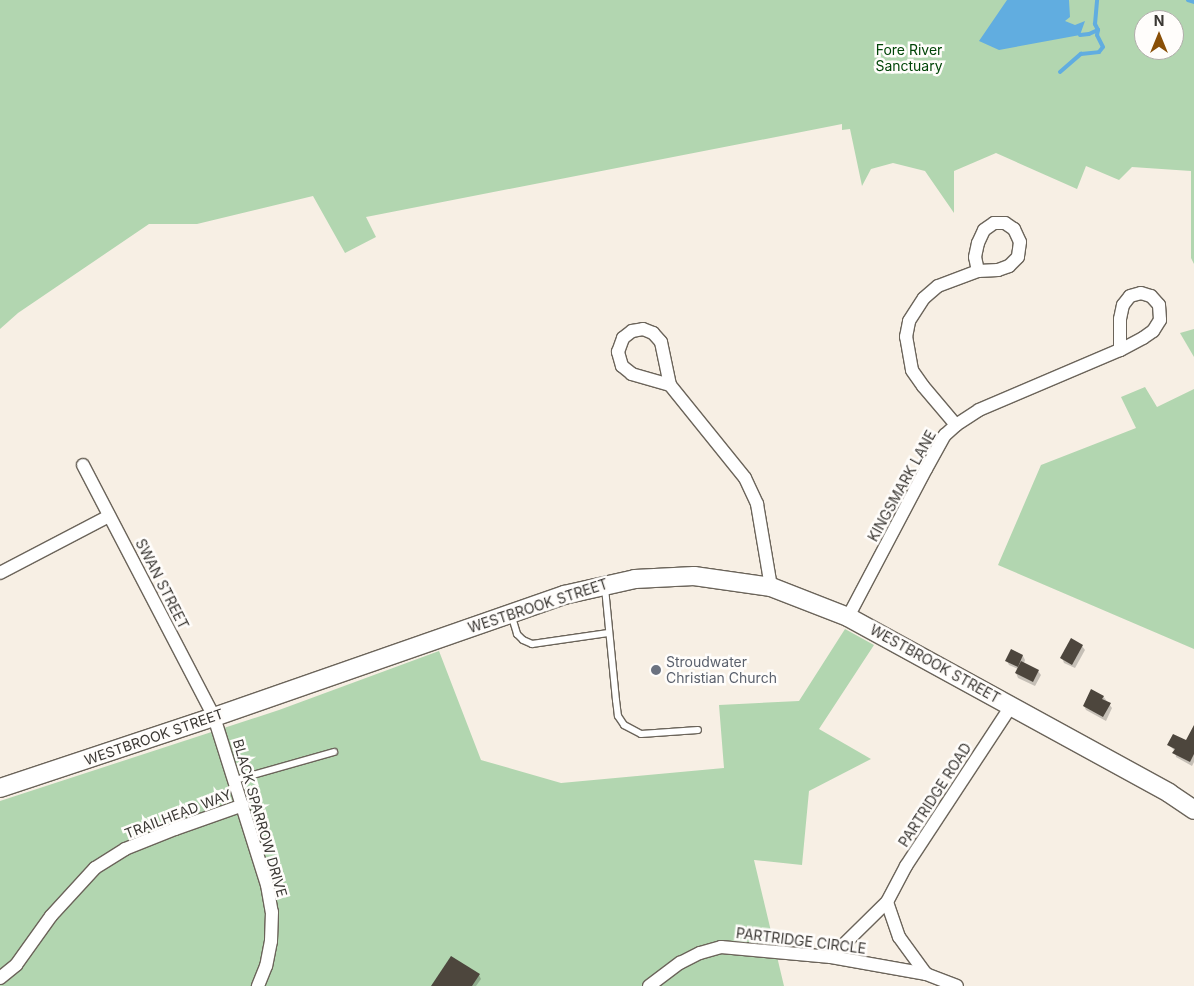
<!DOCTYPE html>
<html>
<head>
<meta charset="utf-8">
<style>
  body { margin:0 }
  #map { position:relative; width:1194px; height:986px; overflow:hidden; background:#f7efe4; font-family:Inter,sans-serif }
  div>[style] { position:absolute }
  .green>* { inset:0; background:#b2d6b0 }
  .water>* { inset:0; background:#61ade0 }
  .shadow>* { inset:0; background:#0003 }
  .stream>* { height:4px; margin:-2px; padding:0 2px; transform-origin:2px; border-radius:2px; background:#61ade0 }
  .building>* { inset:0; background:#4d463d }
  .roads { filter:drop-shadow(1px 0 #6b645a) drop-shadow(-1px 0 #6b645a) drop-shadow(0 1px #6b645a) drop-shadow(0 -1px #6b645a) }
  .lane>* { height:6px; margin:-3px; padding:0 3px; transform-origin:3px; border-radius:3px; background:#fff }
  .street>* { height:12px; margin:-6px; padding:0 6px; transform-origin:6px; border-radius:6px; background:#fff }
  .secondary>* { height:18px; margin:-9px; padding:0 9px; transform-origin:9px; border-radius:9px; background:#fff }
  .dots>* { width:14px; height:14px; translate:-50% -50%; box-sizing:border-box; border:2px solid #fffdfb; border-radius:50% }
  span { translate:-50% -50%; white-space:nowrap; text-align:center; line-height:1.15; -webkit-text-stroke:5px #fffdfb; paint-order:stroke }
  .park-label { font-size:14px; color:#014508 }
  .street-label { font-size:14px; color:#3b3834 }
  .worship-label { font-size:14px; color:#5b616d }
  .left { translate:0 -50%; text-align:left }
  .north { position:absolute; left:1134px; top:10px; width:50px; height:50px; box-sizing:border-box; background:#fffdfb; border:1px solid #b1aeab; border-radius:50%; rotate:0deg; font-size:14px; font-weight:700; line-height:20px; text-align:center; color:#3b3834 }
  .north::after { content:''; display:block; margin:auto; width:18px; height:22px; background:#894f07; clip-path:polygon(50% 0,100% 100%,50% 72%,0 100%) }
</style>
</head>
<body>
<div id="map">
  <div class="green">
    <div style="clip-path:polygon(evenodd,0 0,1194px 0,1194px 264px,1191px 258px,1191px 171px,1132px 167px,1119px 180px,1086px 166px,1077px 189px,996px 153px,954px 171px,954px 213px,925px 171px,893px 163px,871px 169px,862px 186px,850px 129px,842px 130px,842px 124px,366px 217px,376px 237px,345px 253px,313px 196px,197px 224px,149px 224px,18px 313px,0 329px,0 0,1144px 20px,1174px 20px,1174px 50px,1144px 50px,1144px 20px)"></div>
    <div style="clip-path:polygon(1194px 329px,1194px 357px,1180px 333px)"></div>
    <div style="clip-path:polygon(1145px 387px,1157px 407px,1194px 389px,1194px 649px,998px 565px,1041px 465px,1136px 428px,1121px 397px)"></div>
    <div style="clip-path:polygon(845px 629px,874px 645px,819px 729px,871px 759px,809px 791px,802px 865px,754px 860px,784px 986px,0 986px,0 801px,279px 710px,439px 651px,481px 760px,561px 783px,724px 768px,719px 705px,799px 701px)"></div>
  </div>
  <div class="water">
    <div style="clip-path:polygon(1007px 0,1069px 0,1070px 17px,1065px 21px,1075px 25px,1085px 21px,1080px 35px,999px 50px,979px 41px)"></div>
  </div>
  <div class="shadow">
    <div style="clip-path:polygon(1072px 640px,1082px 646px,1085px 650px,1075px 668px,1064px 663px,1062px 658px)"></div>
    <div style="clip-path:polygon(1012px 651px,1023px 656px,1025px 660px,1024px 663px,1038px 671px,1041px 675px,1035px 686px,1018px 678px,1016px 673px,1018px 669px,1009px 665px,1007px 661px)"></div>
    <div style="clip-path:polygon(1103px 696px,1112px 708px,1106px 721px,1086px 710px,1084px 706px)"></div>
    <div style="clip-path:polygon(1194px 729px,1194px 762px,1192px 766px,1176px 757px,1175px 751px,1169px 745px,1187px 742px)"></div>
    <div style="clip-path:polygon(479px 975px,481px 979px,476px 986px,432px 986px)"></div>
  </div>
  <div class="stream">
    <div style="left:1188px;top:0;width:6px;rotate:18deg"></div>
    <div style="left:1080px;top:35px;width:9px;rotate:-6deg"></div>
    <div style="left:1089px;top:34px;width:10px;rotate:-24deg"></div>
    <div style="left:1098px;top:30px;width:7px;rotate:-117deg"></div>
    <div style="left:1095px;top:24px;width:24px;rotate:-85deg"></div>
    <div style="left:1060px;top:72px;width:28px;rotate:-41deg"></div>
    <div style="left:1081px;top:54px;width:18px;rotate:-6deg"></div>
    <div style="left:1099px;top:52px;width:6px;rotate:-51deg"></div>
    <div style="left:1103px;top:47px;width:13px;rotate:-117deg"></div>
    <div style="left:1097px;top:35px;width:5px;rotate:-79deg"></div>
  </div>
  <div class="building">
    <div style="clip-path:polygon(1071px 638px,1083px 645px,1072px 665px,1060px 658px)"></div>
    <div style="clip-path:polygon(1011px 649px,1023px 655px,1018px 667px,1005px 661px)"></div>
    <div style="clip-path:polygon(1021px 661px,1039px 670px,1033px 682px,1015px 673px)"></div>
    <div style="clip-path:polygon(1091px 689px,1104px 696px,1102px 699px,1111px 703px,1103px 717px,1083px 706px)"></div>
    <div style="clip-path:polygon(1194px 725px,1194px 754px,1190px 762px,1172px 753px,1175px 749px,1167px 745px,1173px 734px,1186px 740px)"></div>
    <div style="clip-path:polygon(451px 956px,480px 974px,472px 986px,431px 986px)"></div>
  </div>
  <div class="roads">
    <div class="lane">
      <div style="left:605px;top:588px;width:113px;rotate:84.4deg"></div>
      <div style="left:616px;top:700px;width:16px;rotate:83deg"></div>
      <div style="left:618px;top:716px;width:11px;rotate:56deg"></div>
      <div style="left:624px;top:725px;width:19px;rotate:28deg"></div>
      <div style="left:641px;top:734px;width:57px;rotate:-4deg"></div>
      <div style="left:511px;top:614px;width:21px;rotate:73deg"></div>
      <div style="left:517px;top:634px;width:8px;rotate:45deg"></div>
      <div style="left:523px;top:640px;width:10px;rotate:24deg"></div>
      <div style="left:532px;top:644px;width:77px;rotate:-8.2deg"></div>
      <div style="left:235px;top:780px;width:103px;rotate:-15.8deg"></div>
    </div>
    <div class="street">
      <div style="left:994px;top:223px;width:11px"></div>
      <div style="left:1005px;top:223px;width:11px;rotate:34deg"></div>
      <div style="left:1014px;top:229px;width:14px;rotate:65deg"></div>
      <div style="left:1020px;top:242px;width:15px;rotate:98deg"></div>
      <div style="left:1018px;top:257px;width:13px;rotate:135deg"></div>
      <div style="left:1009px;top:266px;width:12px;rotate:160deg"></div>
      <div style="left:998px;top:270px;width:20px;rotate:177deg"></div>
      <div style="left:978px;top:271px;width:14px;rotate:-102deg"></div>
      <div style="left:975px;top:257px;width:14px;rotate:-78deg"></div>
      <div style="left:978px;top:243px;width:14px;rotate:-65deg"></div>
      <div style="left:984px;top:230px;width:12px;rotate:-35deg"></div>
      <div style="left:1141px;top:293px;width:10px;rotate:17deg"></div>
      <div style="left:1151px;top:296px;width:12px;rotate:48deg"></div>
      <div style="left:1159px;top:305px;width:15px;rotate:86deg"></div>
      <div style="left:1160px;top:320px;width:13px;rotate:122deg"></div>
      <div style="left:1153px;top:331px;width:12px;rotate:145deg"></div>
      <div style="left:1143px;top:338px;width:26px;rotate:152deg"></div>
      <div style="left:1120px;top:350px;width:31px;rotate:-90deg"></div>
      <div style="left:1120px;top:319px;width:14px;rotate:-78deg"></div>
      <div style="left:1123px;top:305px;width:11px;rotate:-52deg"></div>
      <div style="left:1130px;top:296px;width:11px;rotate:-15deg"></div>
      <div style="left:643px;top:329px;width:11px;rotate:22deg"></div>
      <div style="left:653px;top:333px;width:12px;rotate:48deg"></div>
      <div style="left:661px;top:342px;width:44px;rotate:78.2deg"></div>
      <div style="left:670px;top:385px;width:40px;rotate:-164deg"></div>
      <div style="left:632px;top:374px;width:13px;rotate:-141deg"></div>
      <div style="left:622px;top:366px;width:15px;rotate:-106deg"></div>
      <div style="left:618px;top:352px;width:15px;rotate:-70deg"></div>
      <div style="left:623px;top:338px;width:11px;rotate:-38deg"></div>
      <div style="left:632px;top:331px;width:11px;rotate:-10deg"></div>
      <div style="left:670px;top:385px;width:119px;rotate:51.1deg"></div>
      <div style="left:745px;top:478px;width:29px;rotate:65deg"></div>
      <div style="left:757px;top:504px;width:84px;rotate:80.4deg"></div>
      <div style="left:956px;top:425px;width:51px;rotate:-130.2deg"></div>
      <div style="left:923px;top:386px;width:19px;rotate:-125deg"></div>
      <div style="left:912px;top:370px;width:34px;rotate:-100deg"></div>
      <div style="left:906px;top:337px;width:16px;rotate:-79deg"></div>
      <div style="left:909px;top:321px;width:27px;rotate:-57deg"></div>
      <div style="left:924px;top:298px;width:18px;rotate:-41deg"></div>
      <div style="left:938px;top:286px;width:43px;rotate:-20.6deg"></div>
      <div style="left:83px;top:465px;width:284px;rotate:62.5deg"></div>
      <div style="left:214px;top:717px;width:176px;rotate:72.5deg"></div>
      <div style="left:267px;top:885px;width:27px;rotate:80deg"></div>
      <div style="left:272px;top:912px;width:29px;rotate:92deg"></div>
      <div style="left:271px;top:941px;width:25px;rotate:101deg"></div>
      <div style="left:266px;top:966px;width:22px;rotate:112deg"></div>
      <div style="left:0;top:573px;width:123px;rotate:-27.6deg"></div>
      <div style="left:848px;top:617px;width:167px;rotate:-62.2deg"></div>
      <div style="left:926px;top:469px;width:39px;rotate:-61deg"></div>
      <div style="left:945px;top:435px;width:15px;rotate:-42deg"></div>
      <div style="left:956px;top:425px;width:27px;rotate:-33deg"></div>
      <div style="left:979px;top:410px;width:153px;rotate:-23.1deg"></div>
      <div style="left:831px;top:957px;width:78px;rotate:-44.5deg"></div>
      <div style="left:926px;top:974px;width:46px;rotate:-126.1deg"></div>
      <div style="left:899px;top:937px;width:37px;rotate:-109deg"></div>
      <div style="left:887px;top:902px;width:41px;rotate:-62.2deg"></div>
      <div style="left:906px;top:866px;width:191px;rotate:-56.7deg"></div>
      <div style="left:0;top:978px;width:21px;rotate:-39deg"></div>
      <div style="left:16px;top:965px;width:60px;rotate:-54.5deg"></div>
      <div style="left:51px;top:916px;width:65px;rotate:-47.5deg"></div>
      <div style="left:95px;top:868px;width:36px;rotate:-32deg"></div>
      <div style="left:125px;top:849px;width:54px;rotate:-21.8deg"></div>
      <div style="left:175px;top:829px;width:72px;rotate:-19.4deg"></div>
      <div style="left:649px;top:986px;width:39px;rotate:-37deg"></div>
      <div style="left:680px;top:963px;width:22px;rotate:-27deg"></div>
      <div style="left:700px;top:953px;width:22px;rotate:-16deg"></div>
      <div style="left:721px;top:947px;width:110px;rotate:5.2deg"></div>
      <div style="left:831px;top:957px;width:97px;rotate:10.1deg"></div>
      <div style="left:926px;top:974px;width:33px;rotate:21deg"></div>
    </div>
    <div class="secondary">
      <div style="left:0;top:788px;width:225px;rotate:-18.4deg"></div>
      <div style="left:214px;top:717px;width:371px;rotate:-19.2deg"></div>
      <div style="left:564px;top:595px;width:73px;rotate:-12.7deg"></div>
      <div style="left:635px;top:579px;width:59px;rotate:-2.9deg"></div>
      <div style="left:694px;top:576px;width:78px;rotate:8.1deg"></div>
      <div style="left:771px;top:587px;width:83px;rotate:21.3deg"></div>
      <div style="left:848px;top:617px;width:366px;rotate:28.7deg"></div>
      <div style="left:1169px;top:793px;width:30px;rotate:34deg"></div>
    </div>
  </div>
  <div class="dots">
    <div style="left:656px;top:670px;background:#6b7280"></div>
  </div>
  <div class="park-label">
    <span style="left:909px;top:58px">Fore River<br>Sanctuary</span>
  </div>
  <div class="street-label">
    <span style="left:902px;top:486px;rotate:-61deg">KINGSMARK LANE</span>
    <span style="left:162px;top:584px;rotate:63deg">SWAN STREET</span>
    <span style="left:538px;top:606px;rotate:-18deg">WESTBROOK STREET</span>
    <span style="left:935px;top:664px;rotate:29deg">WESTBROOK STREET</span>
    <span style="left:154px;top:737px;rotate:-19deg">WESTBROOK STREET</span>
    <span style="left:935px;top:795px;rotate:-57deg">PARTRIDGE ROAD</span>
    <span style="left:178px;top:814px;rotate:-21deg">TRAILHEAD WAY</span>
    <span style="left:260px;top:818px;rotate:74deg">BLACK SPARROW DRIVE</span>
    <span style="left:801px;top:941px;rotate:7deg">PARTRIDGE CIRCLE</span>
  </div>
  <div class="worship-label">
    <span class="left" style="left:666px;top:670px">Stroudwater<br>Christian Church</span>
  </div>
  <div class="north">N</div>
</div>
</body>
</html>
